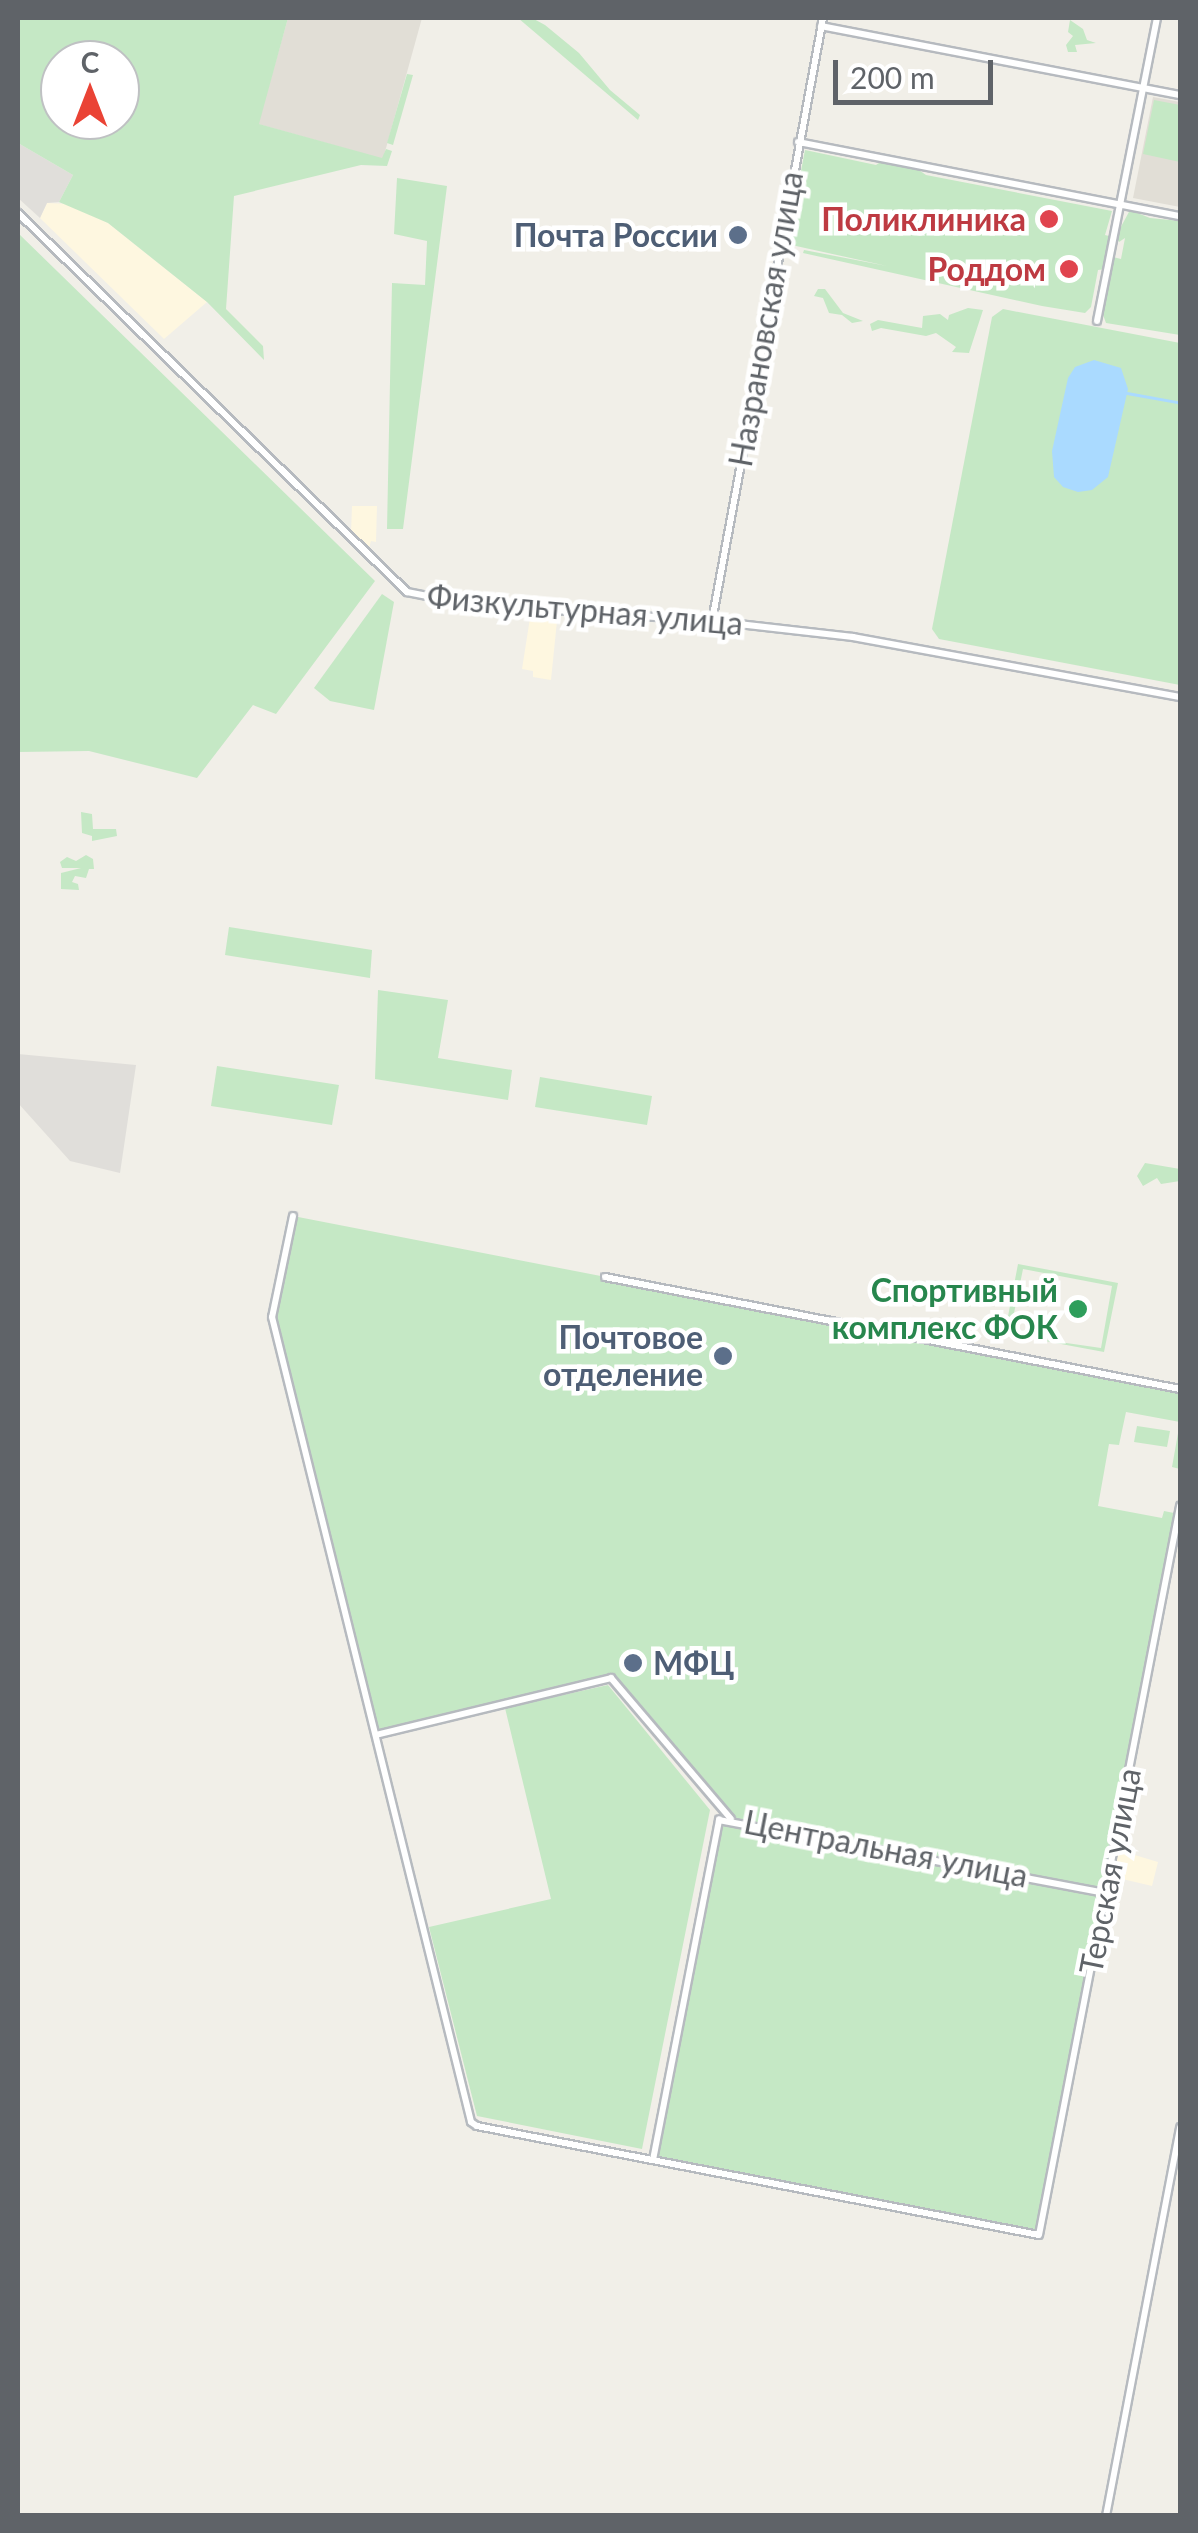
<!DOCTYPE html>
<html>
<head>
<meta charset="utf-8">
<style>
  body { margin:0 }
  #map { position:relative; width:1198px; height:2533px; overflow:hidden; background:#f1efe8; font-family:Lato,sans-serif }
  div>[style] { position:absolute }
  .commercial>* { inset:0; background:#fef7e0 }
  .industrial>* { inset:0; background:#e0deda }
  .education>* { inset:0; background:#e1ded6 }
  .green>* { inset:0; background:#c5e8c5 }
  .water>* { inset:0; background:#aadaff }
  .stream>* { height:2.5px; margin:-1.25px; padding:0 1.25px; transform-origin:1.25px; border-radius:1.25px; background:#aadaff }
  .roads { filter:drop-shadow(2px 0 #b6babf) drop-shadow(-2px 0 #b6babf) drop-shadow(0 2px #b6babf) drop-shadow(0 -2px #b6babf) }
  .secondary>* { height:6px; margin:-3px; padding:0 3px; transform-origin:3px; border-radius:3px; background:#fff }
  .dots>* { width:28px; height:28px; translate:-50% -50%; box-sizing:border-box; border:5px solid #fff; border-radius:50% }
  span { translate:-50% -50%; white-space:nowrap; text-align:center; line-height:1.15; -webkit-text-stroke:9px #fff; paint-order:stroke }
  .health-label { font-size:32px; color:#be3a42; font-weight:700 }
  .right { translate:-100% -50%; text-align:right }
  .service-label { font-size:32px; color:#4e5e75; font-weight:700 }
  .left { translate:0 -50%; text-align:left }
  .street-label { font-size:32px; color:#5f6368 }
  .leisure-label { font-size:32px; color:#27864d; font-weight:700 }
  .frame { position:absolute; inset:0; border:20px solid #5f6368; pointer-events:none }
  .north { position:absolute; left:40px; top:40px; width:100px; height:100px; box-sizing:border-box; background:#fff; border:2px solid #bfc1c3; border-radius:50%; rotate:0deg; font-size:28px; font-weight:700; line-height:40px; text-align:center; color:#5f6368 }
  .north::after { content:''; display:block; margin:auto; width:35px; height:45px; background:#ea4335; clip-path:polygon(50% 0,100% 100%,50% 72%,0 100%) }
  .scale { position:absolute; left:833px; top:60px; width:160px; height:45px; box-sizing:border-box; border:5px solid #5f6368; border-top:0; padding-left:12px; font-size:30px; line-height:35px; white-space:nowrap; color:#5f6368; -webkit-text-stroke:8px #fff; paint-order:stroke }
</style>
</head>
<body>
<div id="map">
  <div class="commercial">
    <div style="clip-path:polygon(47px 203px,70px 204px,108px 223px,207px 302px,164px 339px,40px 218px)"></div>
    <div style="clip-path:polygon(352px 506px,377px 506px,376px 542px,371px 541px,369px 548px,351px 533px)"></div>
    <div style="clip-path:polygon(530px 618px,557px 621px,551px 680px,533px 677px,533px 671px,522px 669px)"></div>
    <div style="clip-path:polygon(1118px 1850px,1158px 1862px,1152px 1886px,1114px 1877px)"></div>
  </div>
  <div class="industrial">
    <div style="clip-path:polygon(18px 143px,73px 175px,59px 202px,47px 203px,40px 218px,18px 198px)"></div>
    <div style="clip-path:polygon(18px 1054px,136px 1065px,120px 1173px,70px 1161px,18px 1103px)"></div>
  </div>
  <div class="education">
    <div style="clip-path:polygon(288px 18px,422px 18px,383px 159px,258px 124px)"></div>
    <div style="clip-path:polygon(1153px 97px,1180px 102px,1180px 207px,1133px 198px)"></div>
  </div>
  <div class="green">
    <div style="clip-path:polygon(evenodd,18px 18px,288px 18px,259px 124px,382px 158px,386px 149px,392px 151px,387px 166px,361px 165px,234px 196px,226px 309px,263px 346px,264px 360px,207px 302px,108px 223px,59px 202px,73px 175px,18px 143px,18px 18px,120px 60px,120px 120px,60px 120px,60px 60px,120px 60px)"></div>
    <div style="clip-path:polygon(518px 18px,532px 18px,545px 25px,579px 53px,610px 90px,640px 115px,638px 120px)"></div>
    <div style="clip-path:polygon(1070px 20px,1083px 29px,1087px 40px,1096px 43px,1075px 45px,1077px 52px,1068px 52px,1066px 45px,1073px 36px,1068px 32px)"></div>
    <div style="clip-path:polygon(407px 74px,413px 75px,393px 145px,387px 143px)"></div>
    <div style="clip-path:polygon(1154px 100px,1180px 105px,1180px 162px,1143px 154px)"></div>
    <div style="clip-path:polygon(805px 150px,876px 165px,882px 161px,913px 166px,926px 175px,1112px 211px,1105px 235px,1113px 237px,1106px 269px,1098px 270px,1091px 307px,1085px 313px,1042px 306px,803px 253px,804px 250px,887px 266px,787px 244px)"></div>
    <div style="clip-path:polygon(397px 178px,447px 186px,403px 529px,387px 529px,392px 283px,425px 285px,427px 241px,394px 234px)"></div>
    <div style="clip-path:polygon(1130px 210px,1150px 218px,1180px 221px,1180px 335px,1106px 323px,1102px 312px,1106px 289px,1113px 257px,1121px 259px,1125px 238px,1119px 242px,1116px 236px)"></div>
    <div style="clip-path:polygon(18px 233px,375px 581px,276px 714px,253px 705px,197px 778px,89px 751px,18px 752px)"></div>
    <div style="clip-path:polygon(818px 289px,825px 289px,843px 313px,863px 321px,852px 323px,842px 315px,829px 313px,823px 298px,814px 296px)"></div>
    <div style="clip-path:polygon(968px 308px,983px 310px,969px 353px,952px 352px,956px 347px,936px 333px,926px 336px,881px 328px,872px 331px,870px 324px,878px 320px,922px 328px,923px 316px,940px 314px,948px 320px,949px 315px)"></div>
    <div style="clip-path:polygon(1003px 309px,1180px 343px,1180px 685px,939px 639px,932px 629px,992px 317px)"></div>
    <div style="clip-path:polygon(382px 594px,394px 602px,374px 710px,330px 701px,314px 688px)"></div>
    <div style="clip-path:polygon(81px 812px,92px 814px,93px 829px,116px 829px,117px 836px,92px 841px,92px 836px,82px 833px)"></div>
    <div style="clip-path:polygon(86px 855px,93px 859px,94px 869px,89px 869px,86px 878px,75px 876px,72px 882px,78px 884px,79px 890px,61px 889px,61px 873px,81px 868px,62px 868px,60px 862px,67px 857px,76px 861px)"></div>
    <div style="clip-path:polygon(229px 927px,372px 950px,370px 978px,225px 955px)"></div>
    <div style="clip-path:polygon(378px 990px,448px 1000px,438px 1058px,512px 1070px,508px 1100px,375px 1079px)"></div>
    <div style="clip-path:polygon(217px 1066px,339px 1085px,332px 1125px,211px 1106px)"></div>
    <div style="clip-path:polygon(540px 1077px,652px 1096px,647px 1125px,535px 1107px)"></div>
    <div style="clip-path:polygon(1145px 1163px,1180px 1169px,1180px 1181px,1161px 1184px,1157px 1178px,1143px 1186px,1137px 1176px)"></div>
    <div style="clip-path:polygon(293px 1216px,1180px 1389px,1180px 1469px,1172px 1467px,1180px 1422px,1126px 1412px,1119px 1445px,1109px 1444px,1098px 1506px,1162px 1518px,1164px 1511px,1179px 1514px,1039px 2235px,653px 2160px,722px 1808px,611px 1678px,376px 1735px,272px 1317px)"></div>
    <div style="clip-path:polygon(1018px 1264px,1118px 1283px,1104px 1352px,1018px 1336px,1101px 1348px,1112px 1286px,1023px 1269px,1010px 1333px,1005px 1332px)"></div>
    <div style="clip-path:polygon(1137px 1426px,1170px 1431px,1167px 1447px,1134px 1442px)"></div>
    <div style="clip-path:polygon(608px 1685px,710px 1810px,642px 2149px,477px 2116px,429px 1927px,551px 1899px,505px 1708px)"></div>
  </div>
  <div class="water">
    <div style="clip-path:polygon(1094px 360px,1121px 368px,1128px 389px,1108px 477px,1092px 490px,1078px 492px,1063px 487px,1054px 477px,1052px 451px,1068px 378px,1075px 367px)"></div>
  </div>
  <div class="stream">
    <div style="left:1127px;top:393px;width:51px;rotate:10.2deg"></div>
  </div>
  <div class="roads">
    <div class="secondary">
      <div style="left:821px;top:26px;width:366px;rotate:10.9deg"></div>
      <div style="left:798px;top:142px;width:389px;rotate:11deg"></div>
      <div style="left:18px;top:213px;width:543px;rotate:44.25deg"></div>
      <div style="left:407px;top:592px;width:62px;rotate:11.1deg"></div>
      <div style="left:468px;top:604px;width:245px;rotate:4deg"></div>
      <div style="left:712px;top:621px;width:142px;rotate:6.5deg"></div>
      <div style="left:853px;top:637px;width:332px;rotate:10.4deg"></div>
      <div style="left:1097px;top:321px;width:309px;rotate:-78.8deg"></div>
      <div style="left:712px;top:621px;width:613px;rotate:-79.57deg"></div>
      <div style="left:293px;top:1216px;width:103px;rotate:101.7deg"></div>
      <div style="left:272px;top:1317px;width:829px;rotate:76.11deg"></div>
      <div style="left:471px;top:2122px;width:7px;rotate:34deg"></div>
      <div style="left:477px;top:2126px;width:572px;rotate:10.98deg"></div>
      <div style="left:1039px;top:2235px;width:743px;rotate:-79.05deg"></div>
      <div style="left:605px;top:1277px;width:586px;rotate:11.02deg"></div>
      <div style="left:376px;top:1735px;width:242px;rotate:-13.6deg"></div>
      <div style="left:611px;top:1678px;width:185px;rotate:49.6deg"></div>
      <div style="left:719px;top:1820px;width:394px;rotate:10.7deg"></div>
      <div style="left:653px;top:2160px;width:347px;rotate:-79deg"></div>
      <div style="left:1106px;top:2516px;width:396px;rotate:-79.2deg"></div>
    </div>
  </div>
  <div class="dots">
    <div style="left:1049px;top:219px;background:#e0444e"></div>
    <div style="left:738px;top:235px;background:#5c6f8a"></div>
    <div style="left:1069px;top:269px;background:#e0444e"></div>
    <div style="left:1078px;top:1309px;background:#2e9e5b"></div>
    <div style="left:723px;top:1356px;background:#5c6f8a"></div>
    <div style="left:633px;top:1663px;background:#5c6f8a"></div>
  </div>
  <div class="health-label">
    <span class="right" style="left:1026px;top:219px">Поликлиника</span>
    <span class="right" style="left:1046px;top:269px">Роддом</span>
  </div>
  <div class="service-label">
    <span class="right" style="left:718px;top:235px">Почта России</span>
    <span class="right" style="left:703px;top:1356px">Почтовое<br>отделение</span>
    <span class="left" style="left:653px;top:1663px">МФЦ</span>
  </div>
  <div class="street-label">
    <span style="left:766px;top:319px;rotate:-80deg">Назрановская улица</span>
    <span style="left:585px;top:610px;rotate:5deg">Физкультурная улица</span>
    <span style="left:886px;top:1849px;rotate:11deg">Центральная улица</span>
    <span style="left:1110px;top:1871px;rotate:-79deg">Терская улица</span>
  </div>
  <div class="leisure-label">
    <span class="right" style="left:1058px;top:1309px">Спортивный<br>комплекс ФОК</span>
  </div>
  <div class="frame"></div>
  <div class="north">С</div>
  <div class="scale">200 m</div>
</div>
</body>
</html>
